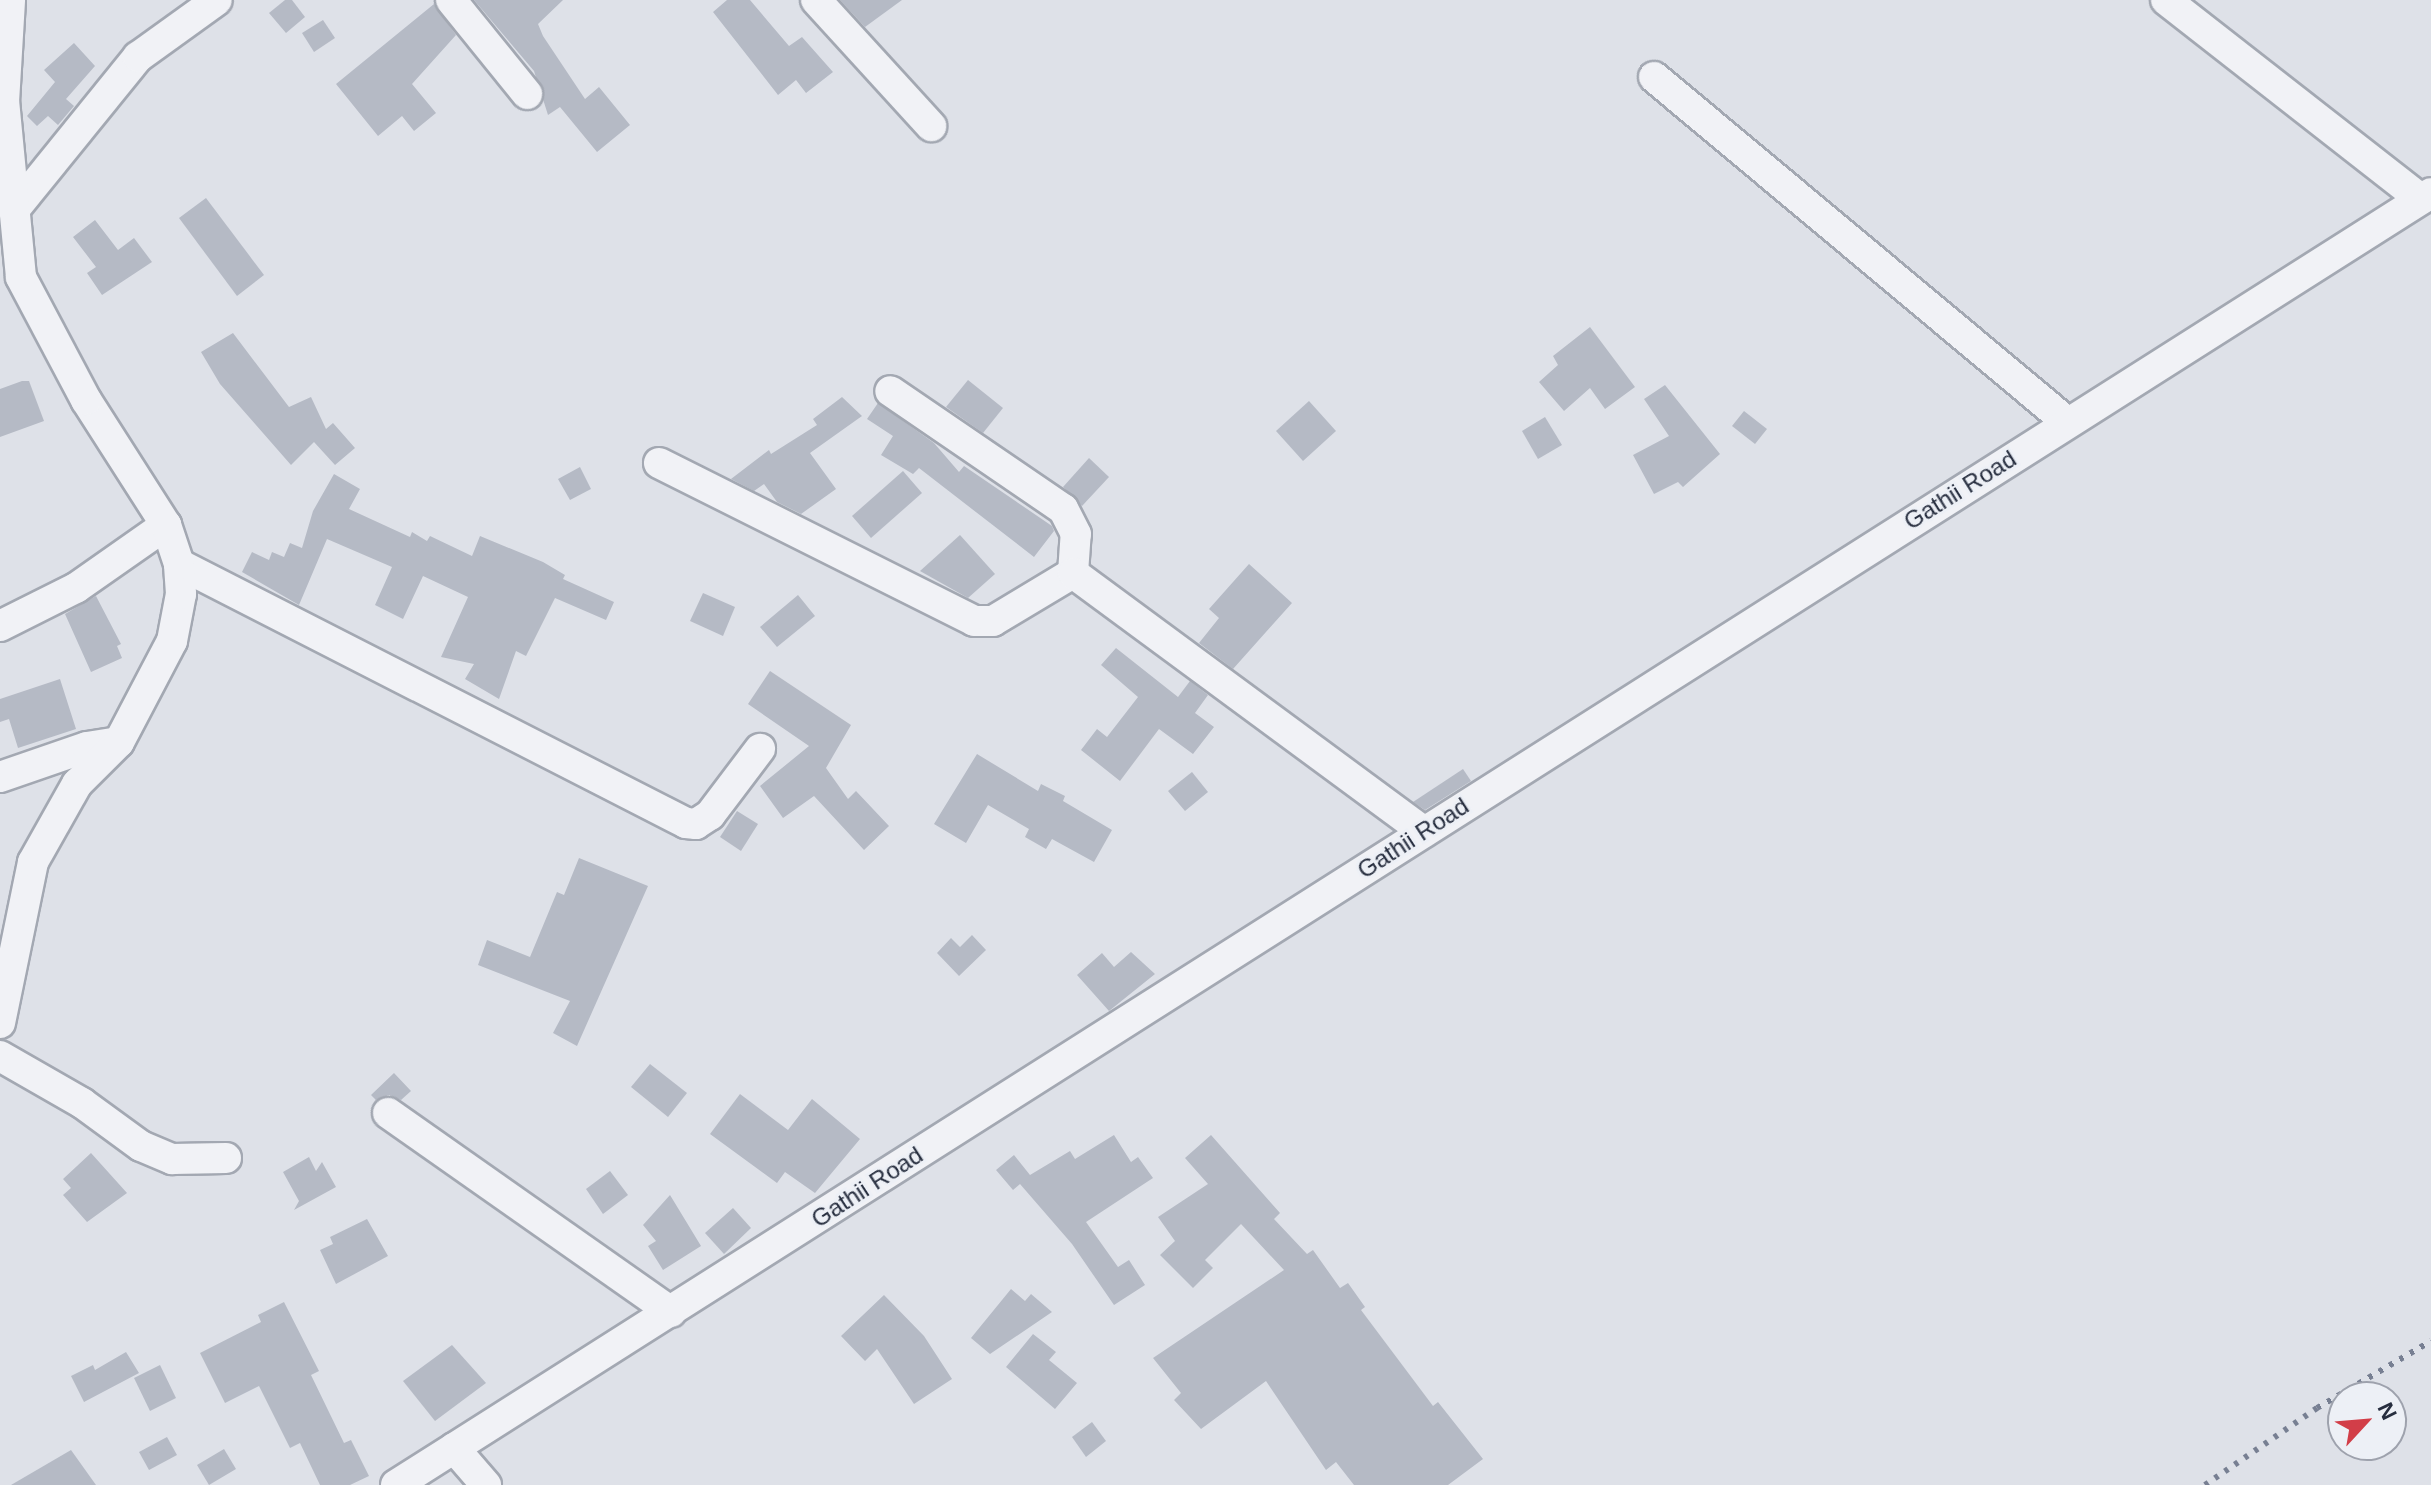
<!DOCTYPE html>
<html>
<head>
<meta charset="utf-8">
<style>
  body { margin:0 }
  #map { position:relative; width:2431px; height:1485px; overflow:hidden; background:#dee1e8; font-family:Arial,sans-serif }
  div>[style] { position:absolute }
  .building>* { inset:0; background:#b5bac5 }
  .roads { filter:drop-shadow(2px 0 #a3a8b2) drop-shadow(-2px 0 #a3a8b2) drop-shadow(0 2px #a3a8b2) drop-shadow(0 -2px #a3a8b2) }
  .minor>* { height:30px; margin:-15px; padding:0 15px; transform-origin:15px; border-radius:15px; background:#f1f2f6 }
  .rail>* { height:6px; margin-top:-3px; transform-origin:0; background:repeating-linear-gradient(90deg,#777f92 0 4px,transparent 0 12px) }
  span { translate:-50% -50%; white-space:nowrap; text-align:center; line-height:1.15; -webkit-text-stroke:6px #edf0f6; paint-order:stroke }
  .street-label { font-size:24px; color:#272e3f }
  .north { position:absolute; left:2327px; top:1381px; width:80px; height:80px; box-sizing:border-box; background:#edf0f6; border:2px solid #9ea2ad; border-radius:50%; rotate:64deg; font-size:22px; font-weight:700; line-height:32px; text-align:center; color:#272e3f }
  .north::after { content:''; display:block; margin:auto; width:28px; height:36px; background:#d23e48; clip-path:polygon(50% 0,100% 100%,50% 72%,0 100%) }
</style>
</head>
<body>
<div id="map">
  <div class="building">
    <div style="clip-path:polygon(285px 0,292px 0,305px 17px,286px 33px,269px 13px)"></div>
    <div style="clip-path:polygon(474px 0,563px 0,538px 24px,543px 36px,585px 99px,599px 87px,630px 125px,597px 152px,560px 107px,548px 115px,534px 71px)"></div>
    <div style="clip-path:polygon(727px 0,750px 0,789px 46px,802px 37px,833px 72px,806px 93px,796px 80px,778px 95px,713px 12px)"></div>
    <div style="clip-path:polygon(840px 0,902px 0,865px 27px)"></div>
    <div style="clip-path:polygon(434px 4px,456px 35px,412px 84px,436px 113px,414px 131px,402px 116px,378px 136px,336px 84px)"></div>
    <div style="clip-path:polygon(323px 20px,335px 38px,314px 52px,302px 33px)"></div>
    <div style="clip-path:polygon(74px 43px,95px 66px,66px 99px,74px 106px,58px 125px,48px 116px,37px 126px,27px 116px,55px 82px,44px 70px)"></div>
    <div style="clip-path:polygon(206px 198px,264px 275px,237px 296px,179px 218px)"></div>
    <div style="clip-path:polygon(95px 220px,118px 250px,134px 238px,152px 262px,102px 295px,87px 273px,96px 267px,73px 237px)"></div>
    <div style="clip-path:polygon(1590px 327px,1635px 387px,1605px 409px,1590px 388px,1564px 411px,1539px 382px,1558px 365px,1553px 356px)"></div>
    <div style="clip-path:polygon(233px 333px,289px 407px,311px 397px,326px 429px,333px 423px,355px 448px,335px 465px,314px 442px,291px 465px,220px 384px,201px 352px)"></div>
    <div style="clip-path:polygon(968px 380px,1003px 408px,983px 433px,946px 407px)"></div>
    <div style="clip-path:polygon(22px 381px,29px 381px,44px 421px,0 437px,0 389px)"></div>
    <div style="clip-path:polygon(1665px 385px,1720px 454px,1683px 487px,1678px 482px,1654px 494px,1633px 455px,1669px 436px,1644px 399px)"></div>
    <div style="clip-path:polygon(842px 397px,862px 416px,810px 453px,836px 489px,801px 514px,777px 502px,764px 484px,754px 491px,731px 479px,769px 450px,771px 454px,817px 425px,813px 419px)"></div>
    <div style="clip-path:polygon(1309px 401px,1336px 431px,1303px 461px,1276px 431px)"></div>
    <div style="clip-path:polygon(878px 403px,934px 443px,959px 472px,964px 466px,1052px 526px,1054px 531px,1034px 557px,919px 468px,913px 474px,881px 455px,893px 436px,867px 419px)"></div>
    <div style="clip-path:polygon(1744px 411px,1767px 429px,1755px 444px,1732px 426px)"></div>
    <div style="clip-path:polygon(1545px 417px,1562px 445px,1538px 459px,1522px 431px)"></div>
    <div style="clip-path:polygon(1089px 458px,1109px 477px,1082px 506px,1063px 487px)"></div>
    <div style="clip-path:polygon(580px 467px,591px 489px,570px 500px,558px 479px)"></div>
    <div style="clip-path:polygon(903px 471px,922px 493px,871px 538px,852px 516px)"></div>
    <div style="clip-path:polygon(334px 474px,360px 489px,349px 509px,410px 537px,412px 532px,427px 541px,430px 536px,472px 556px,480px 536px,543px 562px,565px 575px,563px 579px,614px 602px,606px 620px,555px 598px,526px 656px,516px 651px,499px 699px,465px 679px,474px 664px,441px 657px,468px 597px,423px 576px,403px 619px,375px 605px,392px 567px,327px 539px,299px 605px,242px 572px,252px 552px,269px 560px,272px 552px,284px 557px,290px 543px,302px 548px,313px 511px)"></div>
    <div style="clip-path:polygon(960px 535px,995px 574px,968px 598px,920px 571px)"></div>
    <div style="clip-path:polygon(1249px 564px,1292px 603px,1233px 669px,1199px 643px,1219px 618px,1209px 609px)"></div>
    <div style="clip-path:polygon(703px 593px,735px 607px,723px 636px,690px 621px)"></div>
    <div style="clip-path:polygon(798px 595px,815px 616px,777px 647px,760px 627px)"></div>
    <div style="clip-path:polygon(96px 596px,121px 644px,117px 646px,122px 658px,91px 672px,65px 614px)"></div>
    <div style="clip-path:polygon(1116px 648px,1178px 697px,1190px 681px,1208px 695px,1195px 713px,1214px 727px,1193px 754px,1159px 729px,1120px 781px,1081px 750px,1097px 729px,1107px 737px,1138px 697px,1101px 665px)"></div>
    <div style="clip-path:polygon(770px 671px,851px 725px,826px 768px,848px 799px,856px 791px,889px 826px,864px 850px,814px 796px,783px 818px,760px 786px,809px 746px,748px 704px)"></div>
    <div style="clip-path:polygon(60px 679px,76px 729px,18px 748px,9px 719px,0 722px,0 699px)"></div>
    <div style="clip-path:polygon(977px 754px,1038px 791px,1041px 784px,1065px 796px,1063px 801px,1112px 830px,1094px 862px,1052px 839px,1046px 849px,1025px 837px,1029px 829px,988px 805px,966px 843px,934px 824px)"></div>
    <div style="clip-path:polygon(1463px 769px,1471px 781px,1425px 810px,1413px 802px)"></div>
    <div style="clip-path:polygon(1192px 772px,1208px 792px,1185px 811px,1168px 791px)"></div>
    <div style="clip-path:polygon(737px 811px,758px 824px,741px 851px,720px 837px)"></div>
    <div style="clip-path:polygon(579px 858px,648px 886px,577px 1046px,553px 1033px,570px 1001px,478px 965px,487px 940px,530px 957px,557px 892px,564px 895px)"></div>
    <div style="clip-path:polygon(972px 935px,986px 950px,959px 976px,937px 953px,951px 938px,960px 947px)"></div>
    <div style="clip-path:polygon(1131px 952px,1155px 974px,1109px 1011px,1077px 975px,1102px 953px,1114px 967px)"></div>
    <div style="clip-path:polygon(650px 1064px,687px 1093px,668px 1117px,631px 1087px)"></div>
    <div style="clip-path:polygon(394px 1073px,411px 1091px,401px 1100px,389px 1095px,376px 1100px,371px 1095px)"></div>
    <div style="clip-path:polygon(740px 1094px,788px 1130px,812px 1099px,860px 1139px,815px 1193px,785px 1172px,777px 1183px,710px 1134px)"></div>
    <div style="clip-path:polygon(1114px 1135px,1131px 1162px,1138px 1157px,1153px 1178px,1086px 1222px,1118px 1267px,1129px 1260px,1145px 1285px,1114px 1305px,1072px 1244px,1020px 1184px,1013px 1190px,996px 1170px,1014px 1155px,1030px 1175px,1070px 1151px,1075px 1159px)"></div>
    <div style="clip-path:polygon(1211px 1135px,1280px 1213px,1274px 1219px,1307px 1254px,1313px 1250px,1340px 1288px,1348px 1283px,1365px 1307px,1361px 1310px,1433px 1406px,1438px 1402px,1483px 1459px,1448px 1485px,1354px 1485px,1336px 1462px,1326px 1470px,1266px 1381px,1201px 1429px,1174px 1400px,1181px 1393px,1153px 1358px,1284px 1270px,1241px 1224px,1205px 1260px,1213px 1268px,1193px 1288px,1160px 1255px,1175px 1241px,1158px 1217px,1208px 1184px,1185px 1158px)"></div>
    <div style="clip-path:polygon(91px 1153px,127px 1193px,87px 1222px,63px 1195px,71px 1188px,63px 1179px)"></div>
    <div style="clip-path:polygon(309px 1157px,316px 1171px,322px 1162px,336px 1187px,294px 1210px,299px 1201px,283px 1172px)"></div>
    <div style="clip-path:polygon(610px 1171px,628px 1195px,603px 1214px,586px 1189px)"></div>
    <div style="clip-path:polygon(670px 1195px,701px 1246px,663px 1270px,648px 1246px,656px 1241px,643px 1225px)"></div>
    <div style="clip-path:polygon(733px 1208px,751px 1228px,724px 1254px,705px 1233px)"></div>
    <div style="clip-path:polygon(367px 1219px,388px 1256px,336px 1284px,320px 1250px,333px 1244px,330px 1237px)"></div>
    <div style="clip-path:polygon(1011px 1289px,1025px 1301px,1031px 1294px,1052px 1312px,990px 1354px,971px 1338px)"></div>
    <div style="clip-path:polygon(884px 1295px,924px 1336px,952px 1379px,914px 1404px,877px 1349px,865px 1361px,841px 1336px)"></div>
    <div style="clip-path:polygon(284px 1302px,319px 1371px,311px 1375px,344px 1443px,351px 1440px,369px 1476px,350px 1485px,320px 1485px,300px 1443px,290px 1448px,259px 1386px,225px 1403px,200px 1353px,261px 1322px,258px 1315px)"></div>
    <div style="clip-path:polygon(1033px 1334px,1056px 1352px,1049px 1360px,1077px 1383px,1055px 1409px,1006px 1367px)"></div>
    <div style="clip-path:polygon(452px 1345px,486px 1383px,435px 1421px,403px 1381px)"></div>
    <div style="clip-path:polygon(126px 1352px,139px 1373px,84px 1402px,71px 1376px,93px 1365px,95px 1370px)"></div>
    <div style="clip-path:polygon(160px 1365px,176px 1398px,150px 1411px,134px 1378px)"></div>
    <div style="clip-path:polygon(1092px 1422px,1106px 1441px,1086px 1457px,1072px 1437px)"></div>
    <div style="clip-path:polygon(167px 1437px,177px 1455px,149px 1470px,139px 1452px)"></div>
    <div style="clip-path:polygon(224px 1449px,236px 1469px,209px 1485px,197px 1465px)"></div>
    <div style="clip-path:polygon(71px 1450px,96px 1485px,11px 1485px)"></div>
  </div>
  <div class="roads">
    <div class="minor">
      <div style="left:451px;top:0;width:121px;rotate:51deg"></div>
      <div style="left:816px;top:0;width:171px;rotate:47.6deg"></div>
      <div style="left:2166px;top:0;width:323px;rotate:38deg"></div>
      <div style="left:1654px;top:77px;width:538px;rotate:39.87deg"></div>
      <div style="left:14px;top:210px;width:197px;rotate:-51deg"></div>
      <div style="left:138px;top:57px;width:97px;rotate:-35.8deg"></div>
      <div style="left:659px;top:463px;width:352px;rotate:26.6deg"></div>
      <div style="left:974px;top:621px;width:19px"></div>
      <div style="left:993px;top:621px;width:93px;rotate:-31deg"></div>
      <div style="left:1073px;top:573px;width:39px;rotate:-86deg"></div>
      <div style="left:1076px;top:534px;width:28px;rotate:-117deg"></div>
      <div style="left:1063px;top:509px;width:209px;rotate:-145.7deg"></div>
      <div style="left:179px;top:564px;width:569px;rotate:27.06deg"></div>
      <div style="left:686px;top:823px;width:10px;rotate:6deg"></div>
      <div style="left:696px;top:824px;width:17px;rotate:-33deg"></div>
      <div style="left:710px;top:815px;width:83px;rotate:-52.9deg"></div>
      <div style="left:1073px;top:573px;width:436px;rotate:36.4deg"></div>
      <div style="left:0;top:626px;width:85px;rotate:-26.6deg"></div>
      <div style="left:76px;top:588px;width:110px;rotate:-35deg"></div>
      <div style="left:0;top:777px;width:92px;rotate:-19deg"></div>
      <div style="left:87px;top:747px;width:32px;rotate:-9deg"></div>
      <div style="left:0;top:1023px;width:164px;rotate:-78.4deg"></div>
      <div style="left:33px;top:862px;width:90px;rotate:-60.6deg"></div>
      <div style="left:77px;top:784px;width:59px;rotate:-45deg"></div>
      <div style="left:119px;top:742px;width:114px;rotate:-62.3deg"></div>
      <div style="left:172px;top:641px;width:48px;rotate:-79.2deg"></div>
      <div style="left:181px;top:594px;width:30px;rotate:-94deg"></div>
      <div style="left:179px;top:564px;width:41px;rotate:-108.4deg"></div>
      <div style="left:166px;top:525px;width:148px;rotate:-122.6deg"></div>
      <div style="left:86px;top:400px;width:139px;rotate:-117.9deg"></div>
      <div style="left:21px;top:277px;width:176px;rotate:-95.5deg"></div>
      <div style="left:4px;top:102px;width:102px;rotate:-86.6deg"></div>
      <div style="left:0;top:1056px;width:95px;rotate:29.8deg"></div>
      <div style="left:82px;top:1103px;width:73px;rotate:36.1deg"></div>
      <div style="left:141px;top:1146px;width:34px;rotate:23deg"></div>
      <div style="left:172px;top:1159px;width:54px;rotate:-1.1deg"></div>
      <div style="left:388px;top:1113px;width:346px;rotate:35.1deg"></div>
      <div style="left:454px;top:1448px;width:49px;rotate:49.1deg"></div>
      <div style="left:396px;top:1485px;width:2410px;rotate:-32.41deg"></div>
    </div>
  </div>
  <div class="rail">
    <div style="left:2205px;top:1485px;width:136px;rotate:-34.5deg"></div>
    <div style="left:2317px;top:1408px;width:132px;rotate:-30.4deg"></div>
  </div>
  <div class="street-label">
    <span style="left:1960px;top:490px;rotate:-32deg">Gathii Road</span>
    <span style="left:1413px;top:838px;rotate:-33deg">Gathii Road</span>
    <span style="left:867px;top:1187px;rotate:-33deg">Gathii Road</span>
  </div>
  <div class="north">N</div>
</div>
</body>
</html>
